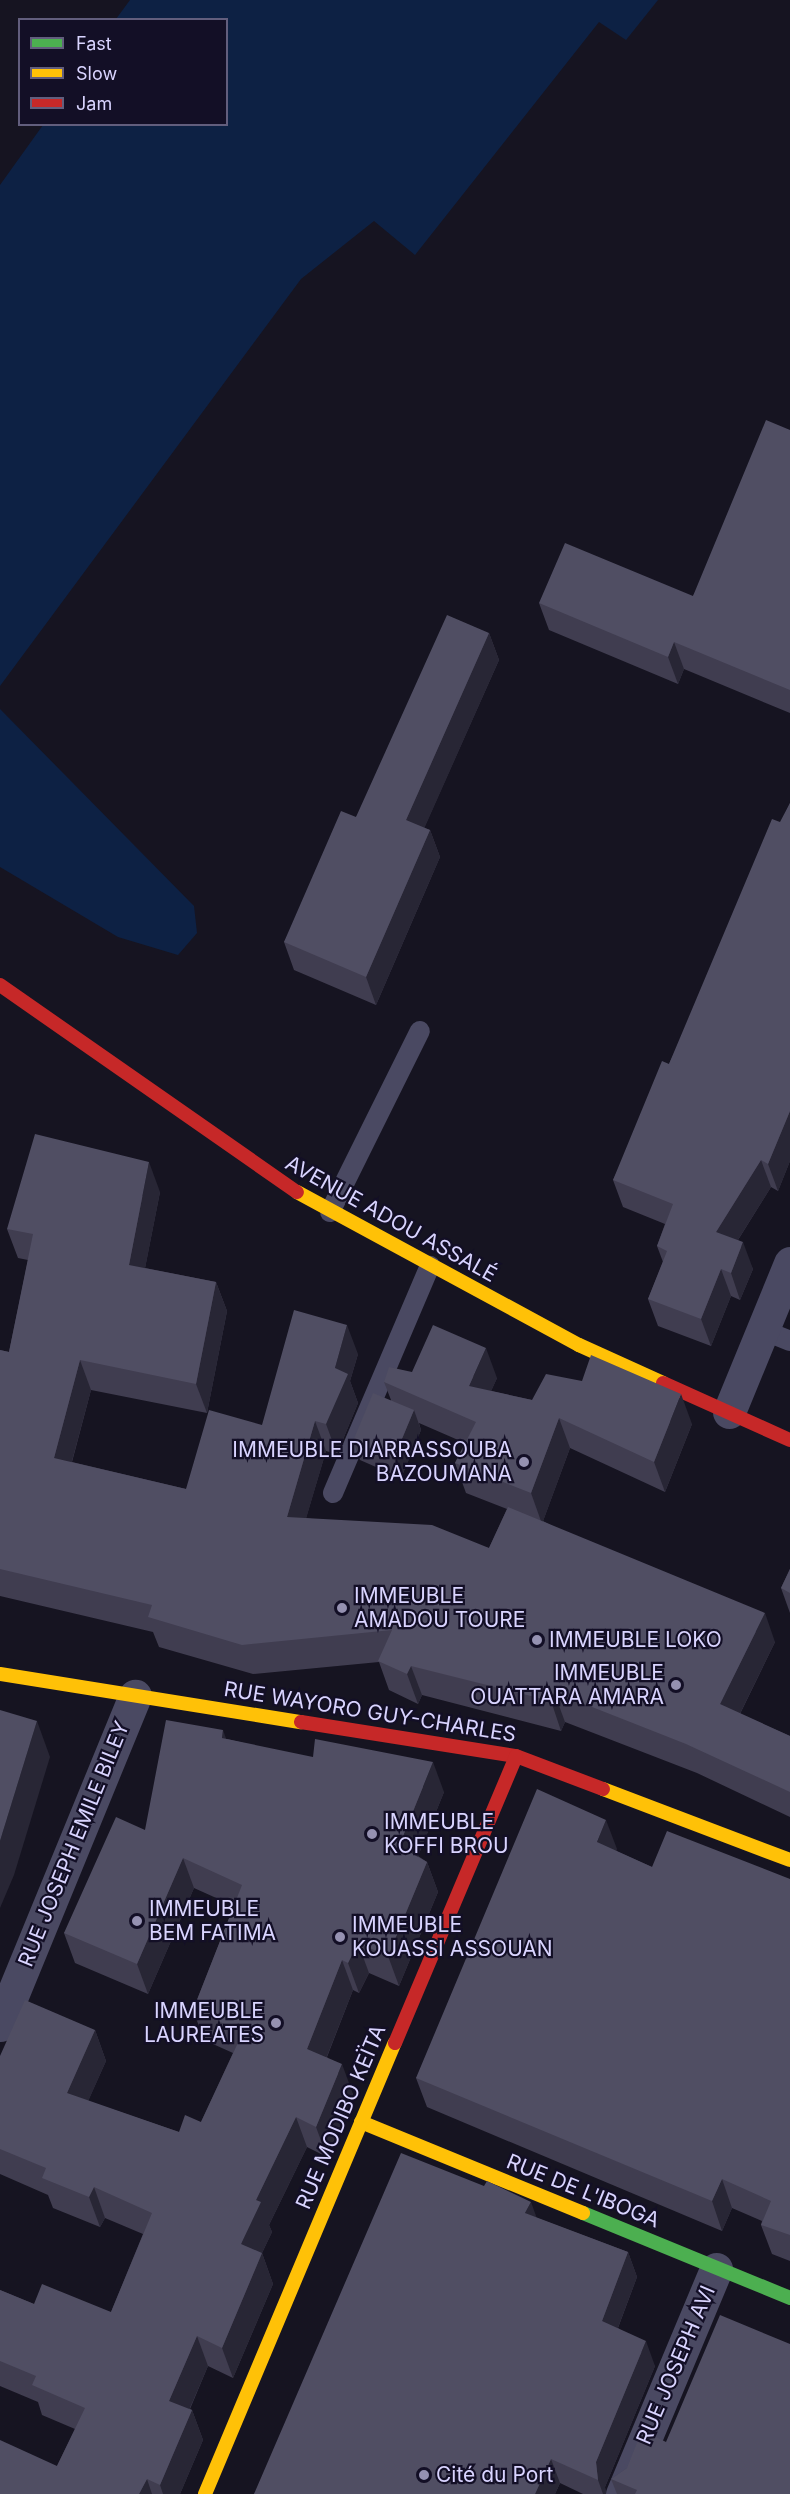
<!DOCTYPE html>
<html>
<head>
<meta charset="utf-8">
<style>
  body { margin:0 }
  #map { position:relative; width:790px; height:2494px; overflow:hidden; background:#161421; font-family:Inter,sans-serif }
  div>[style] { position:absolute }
  .water>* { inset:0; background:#0d2144 }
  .lane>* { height:20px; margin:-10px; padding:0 10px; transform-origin:10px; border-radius:10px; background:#4a4962 }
  .street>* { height:33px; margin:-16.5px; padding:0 16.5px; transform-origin:16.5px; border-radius:16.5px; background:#4a4962 }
  .fast>* { height:14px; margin:-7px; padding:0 7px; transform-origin:7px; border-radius:7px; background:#4caf50 }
  .slow>* { height:14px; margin:-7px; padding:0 7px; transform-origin:7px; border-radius:7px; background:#ffc107 }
  .jam>* { height:14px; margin:-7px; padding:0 7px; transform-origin:7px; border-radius:7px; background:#c62828 }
  .wall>* { inset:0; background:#403d50 }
  .shaded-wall>* { inset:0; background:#282635 }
  .building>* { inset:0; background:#504e63 }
  .dots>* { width:16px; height:16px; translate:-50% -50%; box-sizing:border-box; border:3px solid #130f26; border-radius:50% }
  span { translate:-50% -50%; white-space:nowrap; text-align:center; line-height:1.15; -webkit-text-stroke:4.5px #130f26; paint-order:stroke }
  .street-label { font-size:21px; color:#d9d4ff }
  .poi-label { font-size:21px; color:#d9d4ff }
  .right { translate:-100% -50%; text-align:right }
  .left { translate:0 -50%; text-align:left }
  .legend { position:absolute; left:18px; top:18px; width:210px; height:108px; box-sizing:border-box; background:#130f26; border:2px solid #625e7d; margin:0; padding:8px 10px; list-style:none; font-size:18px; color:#d9d4ff }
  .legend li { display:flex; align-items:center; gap:12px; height:30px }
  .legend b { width:30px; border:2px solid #625e7d }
</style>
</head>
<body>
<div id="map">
  <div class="water">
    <div style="clip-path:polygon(130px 0,658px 0,626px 40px,599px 22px,415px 255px,374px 221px,301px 279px,0 686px,0 185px,43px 125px,226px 124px,226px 20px,116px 19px)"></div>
    <div style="clip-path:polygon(0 709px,194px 906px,197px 933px,178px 955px,118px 937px,0 867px)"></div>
  </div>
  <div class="lane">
    <div style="left:330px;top:1212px;width:202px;rotate:-63.6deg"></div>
    <div style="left:763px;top:1330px;width:29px;rotate:22deg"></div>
    <div style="left:333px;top:1493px;width:247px;rotate:-66.9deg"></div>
  </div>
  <div class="street">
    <div style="left:729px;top:1412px;width:161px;rotate:-67.7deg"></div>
    <div style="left:0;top:2025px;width:356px;rotate:-67.7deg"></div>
    <div style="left:622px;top:2494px;width:244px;rotate:-67.3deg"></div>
  </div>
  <div class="fast">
    <div style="left:583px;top:2213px;width:224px;rotate:22.3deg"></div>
  </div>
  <div class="slow">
    <div style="left:297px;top:1192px;width:321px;rotate:28.5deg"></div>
    <div style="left:579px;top:1345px;width:92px;rotate:24.3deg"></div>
    <div style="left:0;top:1674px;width:305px;rotate:9.1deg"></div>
    <div style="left:603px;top:1789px;width:200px;rotate:20.8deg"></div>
    <div style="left:361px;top:2122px;width:240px;rotate:22.3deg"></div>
    <div style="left:205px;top:2494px;width:489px;rotate:-67.2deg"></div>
  </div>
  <div class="jam">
    <div style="left:0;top:985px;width:362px;rotate:34.9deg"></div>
    <div style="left:663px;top:1383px;width:139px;rotate:24.2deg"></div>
    <div style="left:301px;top:1722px;width:218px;rotate:9deg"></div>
    <div style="left:516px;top:1756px;width:93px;rotate:20.8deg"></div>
    <div style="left:395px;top:2043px;width:311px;rotate:-67.1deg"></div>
  </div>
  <div class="wall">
    <div style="clip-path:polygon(790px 430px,790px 713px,684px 669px,678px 684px,549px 630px,539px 603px,693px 596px)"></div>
    <div style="clip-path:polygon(489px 633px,499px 660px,424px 828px,430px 830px,440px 857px,376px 1005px,294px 970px,284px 942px,356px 817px)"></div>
    <div style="clip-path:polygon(790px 803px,790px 1161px,778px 1191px,771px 1187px,738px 1240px,753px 1269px,740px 1300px,731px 1296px,711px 1346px,658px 1326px,648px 1299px,663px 1262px,657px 1246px,665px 1224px,623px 1207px,613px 1180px,669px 1064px)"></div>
    <div style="clip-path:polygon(160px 1192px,145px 1268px,216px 1282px,227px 1311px,207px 1413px,91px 1390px,72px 1462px,186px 1489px,262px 1425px,358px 1354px,350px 1381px,358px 1403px,337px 1454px,326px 1451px,306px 1518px,489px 1548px,507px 1509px,466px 1493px,455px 1463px,465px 1443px,419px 1423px,421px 1430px,401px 1478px,360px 1460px,353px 1441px,391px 1400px,384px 1382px,412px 1372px,497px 1378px,491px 1391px,532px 1400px,692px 1424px,665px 1492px,570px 1448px,543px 1521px,775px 1642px,740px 1714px,790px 1736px,790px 1817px,697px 1773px,565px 1722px,561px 1731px,422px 1695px,418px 1704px,389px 1690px,379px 1662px,253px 1674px,159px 1647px,153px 1632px,0 1596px,0 1350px,9px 1352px,28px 1260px,18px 1258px,7px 1229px)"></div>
    <div style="clip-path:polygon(790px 1569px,790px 1613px,781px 1588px)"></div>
    <div style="clip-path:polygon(227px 1739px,444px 1792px,418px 1856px,427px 1862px,438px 1892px,399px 1986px,369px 1973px,359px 1993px,353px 1990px,327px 2057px,353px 2094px,327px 2157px,307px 2147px,269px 2225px,272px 2232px,262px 2253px,273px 2284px,233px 2378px,208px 2366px,190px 2409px,192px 2410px,203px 2440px,180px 2494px,0 2494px,57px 2466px,75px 2429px,42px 2415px,38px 2402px,0 2386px,0 2290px,34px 2304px,111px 2312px,143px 2234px,105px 2218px,100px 2227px,53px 2208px,48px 2195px,0 2174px,0 2056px,95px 2030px,106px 2061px,88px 2101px,179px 2132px,201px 2122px,233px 2053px,204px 2040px,193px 2010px,234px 1906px,194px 1888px,148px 1994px,75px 1963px,64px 1933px,145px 1830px)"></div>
    <div style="clip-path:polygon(617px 1849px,616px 1851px,652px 1867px,790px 1879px,790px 2261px,772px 2254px,761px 2225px,762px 2221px,732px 2208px,722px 2231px,427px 2107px,416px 2078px)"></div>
    <div style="clip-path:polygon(537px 2218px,628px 2252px,637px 2277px,618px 2328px,655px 2366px,605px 2487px,606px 2494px,583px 2494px,560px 2483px,555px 2494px,254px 2494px)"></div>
    <div style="clip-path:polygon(666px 2442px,790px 2494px,617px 2494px,611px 2479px)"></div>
  </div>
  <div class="shaded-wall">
    <div style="clip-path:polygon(489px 633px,499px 660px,416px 847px,406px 820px)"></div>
    <div style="clip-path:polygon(674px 642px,684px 669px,678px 684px,668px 657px)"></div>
    <div style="clip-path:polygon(430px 830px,440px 857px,376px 1005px,366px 977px)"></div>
    <div style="clip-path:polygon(790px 1111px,790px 1161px,778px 1191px,768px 1164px)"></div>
    <div style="clip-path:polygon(761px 1160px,771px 1187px,726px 1259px,716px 1232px)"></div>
    <div style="clip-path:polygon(149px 1162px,160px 1192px,140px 1294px,129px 1265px)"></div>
    <div style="clip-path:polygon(743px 1242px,753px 1269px,740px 1300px,731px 1273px)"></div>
    <div style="clip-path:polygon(721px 1269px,731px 1296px,711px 1346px,701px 1319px)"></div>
    <div style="clip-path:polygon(216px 1282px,227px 1311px,207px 1413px,196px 1384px)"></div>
    <div style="clip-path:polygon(347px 1325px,358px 1354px,350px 1381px,358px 1403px,337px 1454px,326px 1424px,335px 1368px)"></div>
    <div style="clip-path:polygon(486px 1348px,497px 1378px,480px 1416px,469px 1386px)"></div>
    <div style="clip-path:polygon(80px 1360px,91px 1390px,65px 1487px,54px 1458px)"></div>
    <div style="clip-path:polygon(681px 1394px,692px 1424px,665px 1492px,654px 1462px)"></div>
    <div style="clip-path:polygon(414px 1410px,421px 1430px,401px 1478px,394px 1458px)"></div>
    <div style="clip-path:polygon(559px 1418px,570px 1448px,542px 1524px,531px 1493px)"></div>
    <div style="clip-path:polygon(315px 1421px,326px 1451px,298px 1546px,287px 1517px)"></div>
    <div style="clip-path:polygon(765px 1613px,775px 1642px,730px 1734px,720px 1704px)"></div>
    <div style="clip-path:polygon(411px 1666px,422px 1695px,418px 1704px,407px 1674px)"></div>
    <div style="clip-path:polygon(554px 1692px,565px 1722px,561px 1731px,551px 1701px)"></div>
    <div style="clip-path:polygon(37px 1721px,50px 1757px,14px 1875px,0 1908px,0 1841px)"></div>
    <div style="clip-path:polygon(223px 1730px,234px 1761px,222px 1738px)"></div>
    <div style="clip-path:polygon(433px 1762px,444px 1792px,410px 1876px,399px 1846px)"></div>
    <div style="clip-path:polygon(606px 1820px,617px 1849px,608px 1871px,597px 1842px)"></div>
    <div style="clip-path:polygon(183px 1858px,194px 1888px,148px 1994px,137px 1964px)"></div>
    <div style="clip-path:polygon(427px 1862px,438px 1892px,399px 1986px,388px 1956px)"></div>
    <div style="clip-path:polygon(358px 1943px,369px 1973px,359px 1993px,348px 1963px)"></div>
    <div style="clip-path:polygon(342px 1960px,353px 1990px,318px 2079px,307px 2049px)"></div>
    <div style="clip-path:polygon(95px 2030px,106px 2061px,78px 2124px,67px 2093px)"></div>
    <div style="clip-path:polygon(342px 2064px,353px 2094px,327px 2157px,316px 2127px)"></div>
    <div style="clip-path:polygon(296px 2117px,307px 2147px,269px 2225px,272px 2232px,252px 2274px,241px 2244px,256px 2200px)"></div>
    <div style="clip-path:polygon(722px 2179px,732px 2208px,722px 2231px,712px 2201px)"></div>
    <div style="clip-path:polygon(94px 2187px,105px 2218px,100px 2227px,89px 2197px)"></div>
    <div style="clip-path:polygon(531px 2202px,540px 2227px,525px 2213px)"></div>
    <div style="clip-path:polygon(628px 2252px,637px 2277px,611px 2346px,602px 2321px)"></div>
    <div style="clip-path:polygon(262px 2253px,273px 2284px,233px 2378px,222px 2348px)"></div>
    <div style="clip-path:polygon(197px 2336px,208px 2366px,180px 2431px,169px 2401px)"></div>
    <div style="clip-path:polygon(646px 2341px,655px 2366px,605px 2487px,606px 2494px,603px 2494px,598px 2480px,596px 2462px)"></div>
    <div style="clip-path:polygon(192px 2410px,203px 2440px,180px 2494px,163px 2494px,160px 2485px)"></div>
    <div style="clip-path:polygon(551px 2459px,560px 2483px,555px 2494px,535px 2494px)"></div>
    <div style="clip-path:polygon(147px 2479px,152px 2494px,139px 2494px)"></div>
  </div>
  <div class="building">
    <div style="clip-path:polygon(766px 420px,790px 430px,790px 690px,674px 642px,668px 657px,539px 603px,565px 543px,693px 596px)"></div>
    <div style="clip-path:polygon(447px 615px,489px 633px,406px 820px,430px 830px,366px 977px,284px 942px,341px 811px,356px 817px)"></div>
    <div style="clip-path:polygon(790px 803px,790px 1111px,768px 1164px,761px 1160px,716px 1232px,743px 1242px,731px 1273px,721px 1269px,701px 1319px,648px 1299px,667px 1251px,657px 1246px,673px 1204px,613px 1180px,662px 1061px,669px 1064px,772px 819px,780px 822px)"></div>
    <div style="clip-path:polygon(35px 1134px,149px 1162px,129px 1265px,216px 1282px,196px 1384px,80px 1360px,54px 1458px,186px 1489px,209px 1410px,262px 1425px,294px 1310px,347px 1325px,335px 1368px,348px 1374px,326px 1424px,315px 1421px,287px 1517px,432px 1525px,489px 1548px,508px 1507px,765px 1613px,720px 1704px,790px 1736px,790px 1792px,686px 1744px,554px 1692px,551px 1701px,411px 1666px,407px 1674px,378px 1661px,392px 1630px,242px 1645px,148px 1617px,152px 1605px,0 1569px,0 1350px,9px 1352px,33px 1234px,7px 1229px)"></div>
    <div style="clip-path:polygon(433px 1325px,486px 1348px,469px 1386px,532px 1400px,546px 1374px,582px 1381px,591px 1355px,681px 1394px,654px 1462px,559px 1418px,531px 1493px,455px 1463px,476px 1422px,384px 1382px,389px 1367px,412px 1372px)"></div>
    <div style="clip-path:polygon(373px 1393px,414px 1410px,394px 1458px,353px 1441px)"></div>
    <div style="clip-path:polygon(790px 1569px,790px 1593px,781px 1588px)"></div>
    <div style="clip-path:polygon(0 1710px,37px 1721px,0 1841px)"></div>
    <div style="clip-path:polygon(166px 1720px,223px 1730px,222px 1738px,313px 1757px,315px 1739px,433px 1762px,399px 1846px,427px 1862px,388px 1956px,358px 1943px,348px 1963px,342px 1960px,307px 2049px,342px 2064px,316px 2127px,296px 2117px,256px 2200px,261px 2202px,241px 2244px,262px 2253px,222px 2348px,197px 2336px,169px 2401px,192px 2410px,160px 2485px,147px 2479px,139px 2494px,0 2494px,0 2440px,57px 2466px,85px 2408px,32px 2385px,36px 2376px,0 2361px,0 2290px,34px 2304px,42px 2284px,111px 2312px,152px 2213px,94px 2187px,89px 2197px,42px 2178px,46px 2168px,0 2149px,0 2056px,25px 2000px,95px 2030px,67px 2093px,179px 2132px,185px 2115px,201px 2122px,243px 2032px,193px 2010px,242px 1885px,183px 1858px,137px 1964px,64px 1933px,116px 1817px,145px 1830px)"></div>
    <div style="clip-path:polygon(537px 1789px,606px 1820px,597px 1842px,652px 1867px,667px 1831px,790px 1879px,790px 2235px,761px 2225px,771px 2201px,722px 2179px,712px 2201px,416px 2078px)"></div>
    <div style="clip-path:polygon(401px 2153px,484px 2186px,487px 2181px,531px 2202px,525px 2213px,628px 2252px,602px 2321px,646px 2341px,596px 2462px,598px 2480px,551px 2459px,535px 2494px,254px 2494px)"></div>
    <div style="clip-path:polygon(720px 2315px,790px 2344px,790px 2494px,635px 2494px,637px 2490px,611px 2479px,627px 2468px,642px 2430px,666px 2442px)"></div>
  </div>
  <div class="dots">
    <div style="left:524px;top:1462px;background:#9591b1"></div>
    <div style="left:342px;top:1608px;background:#9591b1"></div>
    <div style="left:537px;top:1640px;background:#9591b1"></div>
    <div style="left:676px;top:1685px;background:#9591b1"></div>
    <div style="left:372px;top:1834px;background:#9591b1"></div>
    <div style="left:137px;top:1921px;background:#9591b1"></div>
    <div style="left:340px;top:1937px;background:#9591b1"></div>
    <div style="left:276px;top:2023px;background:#9591b1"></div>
    <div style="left:424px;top:2475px;background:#9591b1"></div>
  </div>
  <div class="street-label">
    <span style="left:391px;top:1219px;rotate:29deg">AVENUE ADOU ASSALÉ</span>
    <span style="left:370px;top:1712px;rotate:9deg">RUE WAYORO GUY-CHARLES</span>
    <span style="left:74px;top:1844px;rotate:-68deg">RUE JOSEPH EMILE BILEY</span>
    <span style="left:341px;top:2117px;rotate:-67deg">RUE MODIBO KEÏTA</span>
    <span style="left:583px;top:2191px;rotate:22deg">RUE DE L'IBOGA</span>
    <span style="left:676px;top:2365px;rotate:-67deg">RUE JOSEPH AVI</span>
  </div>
  <div class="poi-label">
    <span class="right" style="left:512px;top:1462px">IMMEUBLE DIARRASSOUBA<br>BAZOUMANA</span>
    <span class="left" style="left:354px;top:1608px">IMMEUBLE<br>AMADOU TOURE</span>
    <span class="left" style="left:549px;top:1640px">IMMEUBLE LOKO</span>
    <span class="right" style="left:664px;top:1685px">IMMEUBLE<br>OUATTARA AMARA</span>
    <span class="left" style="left:384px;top:1834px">IMMEUBLE<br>KOFFI BROU</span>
    <span class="left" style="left:149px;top:1921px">IMMEUBLE<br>BEM FATIMA</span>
    <span class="left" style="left:352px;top:1937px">IMMEUBLE<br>KOUASSI ASSOUAN</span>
    <span class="right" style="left:264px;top:2023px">IMMEUBLE<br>LAUREATES</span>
    <span class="left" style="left:436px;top:2475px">Cité du Port</span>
  </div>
  <ul class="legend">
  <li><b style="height:8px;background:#4caf50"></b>Fast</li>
  <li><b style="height:8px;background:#ffc107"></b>Slow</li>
  <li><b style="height:8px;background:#c62828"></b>Jam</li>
  </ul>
</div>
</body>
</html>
